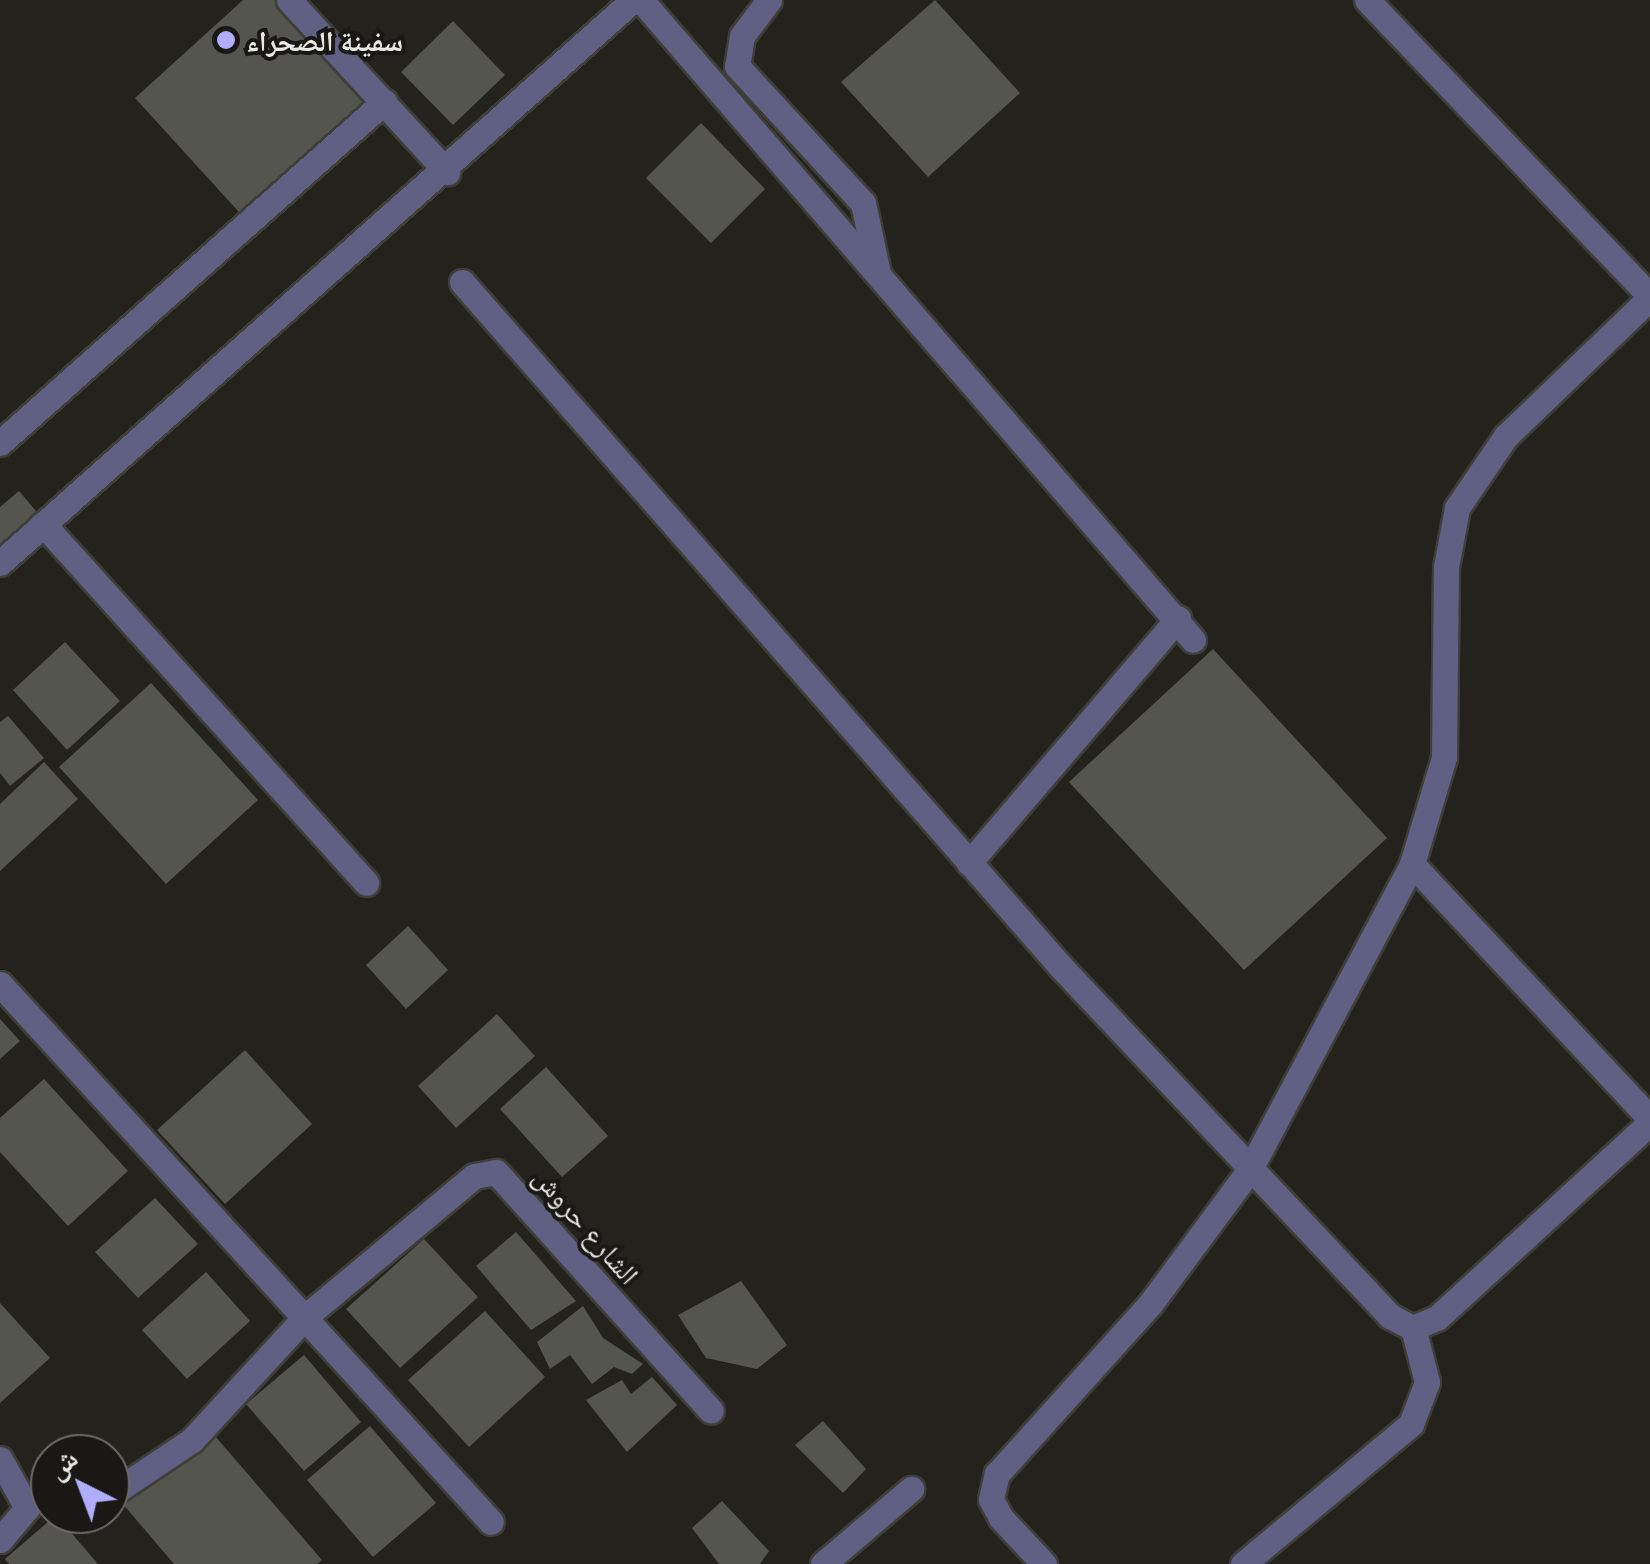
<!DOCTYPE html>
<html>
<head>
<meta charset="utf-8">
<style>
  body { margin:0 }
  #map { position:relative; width:1650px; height:1564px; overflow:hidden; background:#23221d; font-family:Lato,"Noto Naskh Arabic",sans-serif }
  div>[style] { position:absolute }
  .building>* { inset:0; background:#55554f }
  .roads { filter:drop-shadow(2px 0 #3f3e39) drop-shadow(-2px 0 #3f3e39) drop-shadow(0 2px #3f3e39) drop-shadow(0 -2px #3f3e39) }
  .minor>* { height:25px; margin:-12.5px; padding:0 12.5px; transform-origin:12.5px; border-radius:12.5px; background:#606084 }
  .dots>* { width:28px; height:28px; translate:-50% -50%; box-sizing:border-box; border:5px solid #191814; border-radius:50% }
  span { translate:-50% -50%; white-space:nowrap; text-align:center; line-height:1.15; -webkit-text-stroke:8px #191814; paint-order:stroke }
  .poi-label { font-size:28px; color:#e8e8e5; font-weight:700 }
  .left { translate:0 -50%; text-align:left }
  .street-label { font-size:28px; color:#e8e8e5 }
  .north { position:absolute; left:30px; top:1434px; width:100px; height:100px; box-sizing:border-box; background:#191814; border:2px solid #6c6b68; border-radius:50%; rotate:318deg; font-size:28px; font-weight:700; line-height:40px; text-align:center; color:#e8e8e5 }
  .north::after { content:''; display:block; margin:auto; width:35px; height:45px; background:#b0aefa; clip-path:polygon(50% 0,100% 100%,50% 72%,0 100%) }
</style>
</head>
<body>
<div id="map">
  <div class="building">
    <div style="clip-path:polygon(243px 0,278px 0,386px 119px,259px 234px,135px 98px)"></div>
    <div style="clip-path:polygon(935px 0,1020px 93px,928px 177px,841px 82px)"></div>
    <div style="clip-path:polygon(453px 21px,505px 75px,453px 125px,401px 72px)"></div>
    <div style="clip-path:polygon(701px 123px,765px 189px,711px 243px,646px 178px)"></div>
    <div style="clip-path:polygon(19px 491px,41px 517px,0 550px,0 507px)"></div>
    <div style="clip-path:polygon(65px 642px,120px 701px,67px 750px,13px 690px)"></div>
    <div style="clip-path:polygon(1213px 649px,1387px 838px,1244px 970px,1069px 782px)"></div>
    <div style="clip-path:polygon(151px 683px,258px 800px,166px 884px,59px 767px)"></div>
    <div style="clip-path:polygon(8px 716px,44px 758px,10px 786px,0 773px,0 722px)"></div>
    <div style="clip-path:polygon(44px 762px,78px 799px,0 871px,0 804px)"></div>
    <div style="clip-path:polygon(408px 926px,448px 970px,406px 1009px,366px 965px)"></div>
    <div style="clip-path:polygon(497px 1014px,535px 1056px,456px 1128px,418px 1086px)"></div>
    <div style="clip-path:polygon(0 1019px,20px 1041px,0 1059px)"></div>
    <div style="clip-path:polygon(245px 1050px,312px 1124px,225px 1204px,157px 1130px)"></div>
    <div style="clip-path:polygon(546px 1067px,608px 1136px,562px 1177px,500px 1109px)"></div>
    <div style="clip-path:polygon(44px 1079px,128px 1171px,68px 1226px,0 1152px,0 1118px)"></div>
    <div style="clip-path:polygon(155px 1198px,198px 1244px,138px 1298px,95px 1252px)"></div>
    <div style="clip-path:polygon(516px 1232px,576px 1301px,531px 1330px,476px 1266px)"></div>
    <div style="clip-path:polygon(424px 1239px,478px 1297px,400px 1368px,346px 1309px)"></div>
    <div style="clip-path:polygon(206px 1272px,250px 1321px,187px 1379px,142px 1330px)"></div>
    <div style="clip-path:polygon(741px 1281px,787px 1345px,757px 1369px,706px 1358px,678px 1315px)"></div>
    <div style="clip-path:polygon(0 1303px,50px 1358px,0 1403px)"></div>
    <div style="clip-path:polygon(583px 1306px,603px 1338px,643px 1364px,632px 1374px,614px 1367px,592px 1384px,570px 1355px,550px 1369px,537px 1342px)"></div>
    <div style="clip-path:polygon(485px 1311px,545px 1377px,469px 1447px,408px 1380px)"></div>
    <div style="clip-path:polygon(304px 1355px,361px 1422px,304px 1471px,246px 1404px)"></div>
    <div style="clip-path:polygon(652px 1377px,677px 1405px,627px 1452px,586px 1400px,622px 1380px,631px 1394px)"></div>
    <div style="clip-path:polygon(823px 1421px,866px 1469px,843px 1493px,795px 1445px)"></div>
    <div style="clip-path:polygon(370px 1426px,436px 1503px,373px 1557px,307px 1480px)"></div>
    <div style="clip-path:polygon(209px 1429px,322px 1560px,317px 1564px,174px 1564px,122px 1503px)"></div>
    <div style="clip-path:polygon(722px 1501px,769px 1551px,760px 1564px,719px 1564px,692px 1528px)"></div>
    <div style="clip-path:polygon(56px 1515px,98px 1564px,9px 1564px,5px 1559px)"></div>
  </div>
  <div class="roads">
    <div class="minor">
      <div style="left:289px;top:0;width:234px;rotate:47.4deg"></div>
      <div style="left:641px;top:0;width:845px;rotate:49.22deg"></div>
      <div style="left:769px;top:0;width:45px;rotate:126.9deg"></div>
      <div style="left:742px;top:36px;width:30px;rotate:99deg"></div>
      <div style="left:737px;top:66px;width:186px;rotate:47.4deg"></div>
      <div style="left:863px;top:203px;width:72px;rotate:77.9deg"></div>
      <div style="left:1367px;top:0;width:410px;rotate:46.3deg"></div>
      <div style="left:462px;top:282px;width:910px;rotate:48.83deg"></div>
      <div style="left:1061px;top:967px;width:480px;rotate:46.7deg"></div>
      <div style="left:1390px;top:1316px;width:26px;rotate:28deg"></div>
      <div style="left:1413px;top:1328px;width:26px;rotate:-23deg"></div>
      <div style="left:1437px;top:1318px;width:289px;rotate:-42.5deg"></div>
      <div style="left:0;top:443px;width:514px;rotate:-41.61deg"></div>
      <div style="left:43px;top:524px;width:483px;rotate:48deg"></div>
      <div style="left:0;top:563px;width:847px;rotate:-41.65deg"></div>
      <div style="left:969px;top:863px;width:322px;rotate:-49.5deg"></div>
      <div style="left:1412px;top:864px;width:348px;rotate:46.9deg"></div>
      <div style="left:0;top:984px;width:728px;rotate:47.62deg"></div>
      <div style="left:0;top:1459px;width:56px;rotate:61.1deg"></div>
      <div style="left:27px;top:1508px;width:42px;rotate:130.2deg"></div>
      <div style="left:110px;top:1495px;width:99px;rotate:-33.9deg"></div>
      <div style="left:192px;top:1440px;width:167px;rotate:-47.4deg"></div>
      <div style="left:305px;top:1317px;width:220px;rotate:-39.8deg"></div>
      <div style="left:474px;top:1176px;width:22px;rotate:-10deg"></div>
      <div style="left:496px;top:1172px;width:321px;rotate:48deg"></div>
      <div style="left:823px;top:1564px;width:116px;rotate:-40.4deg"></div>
      <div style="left:1044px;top:1564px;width:63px;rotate:-133.1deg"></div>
      <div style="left:1001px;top:1518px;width:21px;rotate:-118deg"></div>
      <div style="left:991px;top:1499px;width:26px;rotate:-77deg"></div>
      <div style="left:997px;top:1474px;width:230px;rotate:-48deg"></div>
      <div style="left:1151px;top:1303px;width:167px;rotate:-53.5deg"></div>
      <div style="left:1250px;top:1169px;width:345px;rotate:-62deg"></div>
      <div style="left:1412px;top:864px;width:112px;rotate:-73.3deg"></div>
      <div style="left:1444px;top:757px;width:190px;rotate:-89.4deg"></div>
      <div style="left:1446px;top:567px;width:60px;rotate:-79.4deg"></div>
      <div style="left:1457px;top:508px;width:87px;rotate:-55.8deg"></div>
      <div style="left:1506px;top:436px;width:199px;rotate:-43.8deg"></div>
      <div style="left:1243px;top:1564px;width:219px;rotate:-39.8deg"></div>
      <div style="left:1411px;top:1424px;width:45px;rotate:-69.1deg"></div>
      <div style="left:1427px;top:1382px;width:56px;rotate:-104.5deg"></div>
    </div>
  </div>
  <div class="dots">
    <div style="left:226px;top:40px;background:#b0aefa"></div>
  </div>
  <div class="poi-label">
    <span class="left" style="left:246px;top:40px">سفينة الصحراء</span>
  </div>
  <div class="street-label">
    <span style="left:587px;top:1225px;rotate:49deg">الشارع حروش</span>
  </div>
  <div class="north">ش</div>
</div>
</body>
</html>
